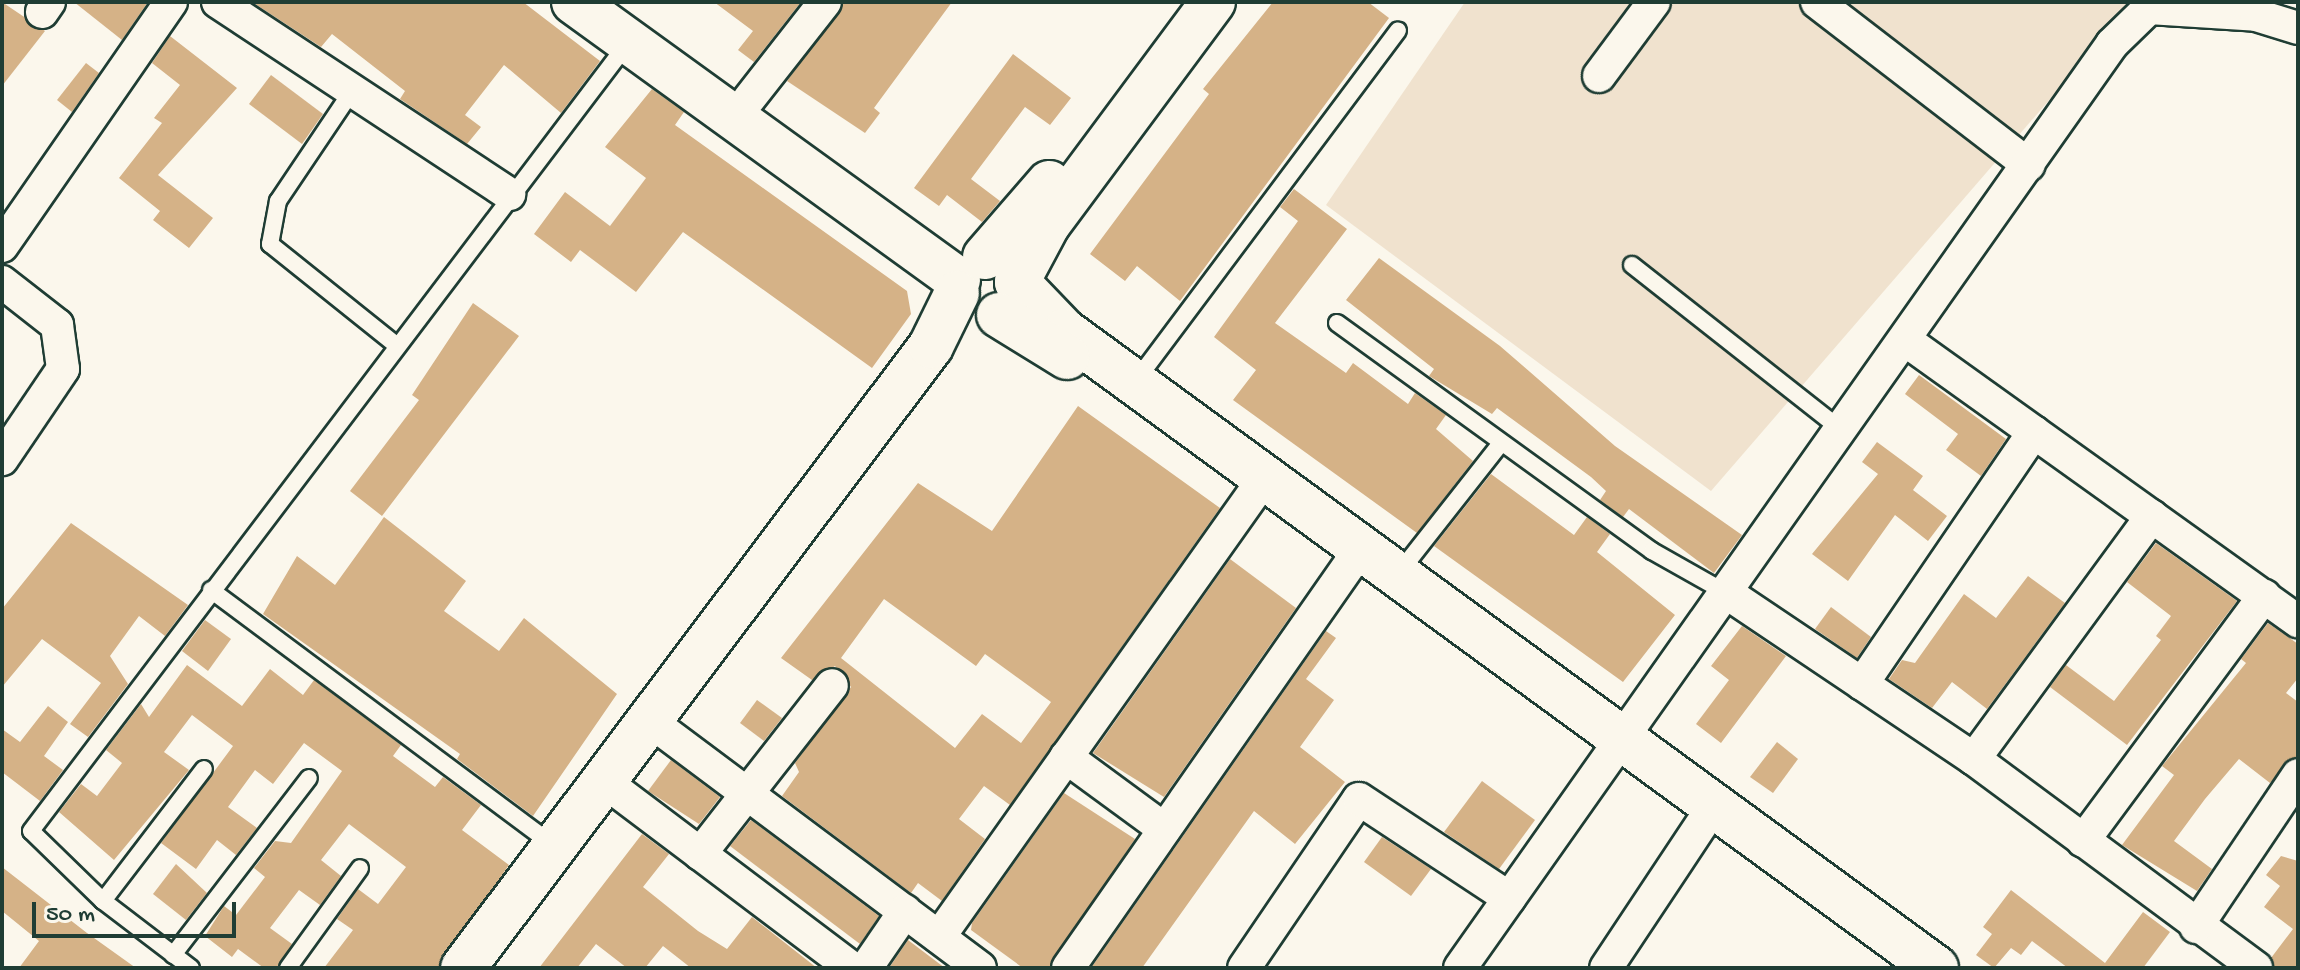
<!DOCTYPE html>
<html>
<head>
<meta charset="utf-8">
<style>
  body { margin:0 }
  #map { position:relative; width:2300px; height:970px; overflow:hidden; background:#fbf7ec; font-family:"Gochi Hand",sans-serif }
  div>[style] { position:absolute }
  .built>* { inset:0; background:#f0e2ce }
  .building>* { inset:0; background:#d5b287 }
  .roads { filter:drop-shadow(2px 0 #1f3d34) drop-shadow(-2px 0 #1f3d34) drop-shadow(0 2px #1f3d34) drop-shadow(0 -2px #1f3d34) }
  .lane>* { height:16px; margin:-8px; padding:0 8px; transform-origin:8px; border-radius:8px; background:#fbf7ec }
  .street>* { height:32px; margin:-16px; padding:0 16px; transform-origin:16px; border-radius:16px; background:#fbf7ec }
  .secondary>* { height:44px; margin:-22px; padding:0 22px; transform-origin:22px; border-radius:22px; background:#fbf7ec }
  span { translate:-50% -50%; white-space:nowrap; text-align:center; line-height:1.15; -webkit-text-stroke:6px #fbf7ec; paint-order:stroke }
  .frame { position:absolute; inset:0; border:4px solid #1f3d34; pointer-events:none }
  .scale { position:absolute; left:32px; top:902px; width:204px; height:36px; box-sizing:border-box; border:4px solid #1f3d34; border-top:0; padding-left:10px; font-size:24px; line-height:28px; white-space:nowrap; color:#1f3d34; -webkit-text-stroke:6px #fbf7ec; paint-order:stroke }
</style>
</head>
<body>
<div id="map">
  <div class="built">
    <div style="clip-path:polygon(1465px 2px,2134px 2px,1711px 491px,1326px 205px)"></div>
  </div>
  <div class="building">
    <div style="clip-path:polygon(2px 2px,45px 31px,2px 86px)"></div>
    <div style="clip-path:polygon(74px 2px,148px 2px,122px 40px)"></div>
    <div style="clip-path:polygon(252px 2px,523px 2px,600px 61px,561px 113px,504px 65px,465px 115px,481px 127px,467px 144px,400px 99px,405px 91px,332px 34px,321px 47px)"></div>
    <div style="clip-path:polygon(714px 2px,801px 2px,754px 62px,738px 50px,753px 31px)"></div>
    <div style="clip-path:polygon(844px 2px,952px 2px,874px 108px,880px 113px,865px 133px,787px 81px)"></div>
    <div style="clip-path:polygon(1273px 2px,1368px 2px,1389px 18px,1180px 301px,1137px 266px,1125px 281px,1090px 254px,1209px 94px,1203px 89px)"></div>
    <div style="clip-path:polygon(170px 36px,237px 88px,158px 175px,213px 218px,189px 248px,153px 220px,160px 211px,119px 178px,162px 123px,154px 118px,180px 85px,152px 63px)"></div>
    <div style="clip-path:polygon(1013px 54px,1071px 98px,1050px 125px,1025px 107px,971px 179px,1000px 201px,982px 222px,947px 195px,939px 206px,914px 188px)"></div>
    <div style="clip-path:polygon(86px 63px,99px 73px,72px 112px,57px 100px)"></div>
    <div style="clip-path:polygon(271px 75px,323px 114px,302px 144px,249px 104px)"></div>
    <div style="clip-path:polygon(652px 89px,684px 112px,675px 125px,907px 291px,911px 314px,872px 368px,683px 232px,636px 292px,580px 250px,571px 262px,534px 234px,565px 192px,610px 226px,646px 178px,605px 147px)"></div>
    <div style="clip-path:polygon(1294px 189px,1347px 229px,1275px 323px,1346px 373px,1353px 363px,1408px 404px,1415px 393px,1446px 415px,1436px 429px,1473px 461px,1417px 533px,1233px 400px,1256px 370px,1214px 337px,1298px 221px,1280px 207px)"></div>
    <div style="clip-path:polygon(1379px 258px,1500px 346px,1615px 446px,1742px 535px,1714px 573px,1629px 509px,1623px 517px,1600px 500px,1606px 491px,1591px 477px,1497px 408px,1492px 414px,1429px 376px,1434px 369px,1346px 300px)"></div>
    <div style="clip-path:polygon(473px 303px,519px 336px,382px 516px,350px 491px,419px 400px,412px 395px)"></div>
    <div style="clip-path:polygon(1919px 375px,2006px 439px,1981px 476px,1946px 450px,1958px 434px,1905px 394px)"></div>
    <div style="clip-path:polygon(evenodd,1078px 406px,1220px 508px,1010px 805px,984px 786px,959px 819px,985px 839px,942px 901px,918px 883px,911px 893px,782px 796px,799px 772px,795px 763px,851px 687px,835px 666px,812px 680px,781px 658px,918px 483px,992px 531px,1078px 406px,884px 599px,976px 666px,985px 654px,1051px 702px,1021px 743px,982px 714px,955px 748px,841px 658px,884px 599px)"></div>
    <div style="clip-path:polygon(1877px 442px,1923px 476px,1913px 490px,1947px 516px,1928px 541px,1895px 515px,1848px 581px,1812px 554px,1878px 474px,1862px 462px)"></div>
    <div style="clip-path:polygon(1491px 474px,1574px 535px,1587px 517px,1610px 534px,1597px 552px,1675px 615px,1623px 682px,1434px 546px)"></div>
    <div style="clip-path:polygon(384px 517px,466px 581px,444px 611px,499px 651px,524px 618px,617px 694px,533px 816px,457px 759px,460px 754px,263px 614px,297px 556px,335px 585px)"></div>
    <div style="clip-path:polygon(71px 523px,188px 605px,165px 636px,139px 616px,110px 656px,128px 684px,88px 737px,70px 724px,101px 683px,42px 639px,2px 687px,2px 609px)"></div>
    <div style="clip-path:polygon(2156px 543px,2237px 601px,2127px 745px,2050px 687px,2066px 665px,2114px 701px,2161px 640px,2156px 636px,2171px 616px,2127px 582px)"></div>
    <div style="clip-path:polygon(1230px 559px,1296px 608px,1164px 797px,1093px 753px)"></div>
    <div style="clip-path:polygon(2028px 576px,2065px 603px,1987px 709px,1952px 682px,1932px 708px,1889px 679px,1902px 660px,1915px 663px,1964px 594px,1996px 618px)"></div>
    <div style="clip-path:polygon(1831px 607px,1871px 637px,1857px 658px,1815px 629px)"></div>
    <div style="clip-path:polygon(205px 620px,231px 639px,208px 671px,182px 651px)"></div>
    <div style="clip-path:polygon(2268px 623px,2298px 644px,2298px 678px,2286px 693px,2298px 702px,2298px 755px,2270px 783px,2239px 759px,2205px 799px,2174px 841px,2212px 869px,2197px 891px,2122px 845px,2174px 775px,2162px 766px,2246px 663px,2241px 659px)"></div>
    <div style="clip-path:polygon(1742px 626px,1786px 656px,1721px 743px,1696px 724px,1729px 680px,1711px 666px)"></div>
    <div style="clip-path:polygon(1326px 631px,1336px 638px,1306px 679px,1334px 700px,1300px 747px,1345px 782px,1295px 844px,1254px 811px,1142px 968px,1091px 968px)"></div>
    <div style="clip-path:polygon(187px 665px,242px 706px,270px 669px,303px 695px,314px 680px,401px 745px,393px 756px,435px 787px,443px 777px,481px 805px,462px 830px,509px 865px,438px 968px,324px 968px,353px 930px,337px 919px,358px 889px,378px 904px,406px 867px,349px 824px,321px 860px,341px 876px,320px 905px,299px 890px,270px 928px,292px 944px,277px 968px,264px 968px,238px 949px,232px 957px,205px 936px,224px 906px,236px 915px,265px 877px,254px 868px,275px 841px,291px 843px,342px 771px,304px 743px,273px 784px,255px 770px,228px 807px,257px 828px,236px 855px,217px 840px,196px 869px,161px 843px,233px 746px,192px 715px,164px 752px,189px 770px,114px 860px,59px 812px,81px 784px,97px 796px,122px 763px,106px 750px,141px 704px,149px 717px)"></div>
    <div style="clip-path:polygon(757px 700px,782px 718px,764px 741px,740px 723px)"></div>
    <div style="clip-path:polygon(48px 706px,68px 722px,44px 756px,63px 770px,40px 801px,2px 772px,2px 729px,20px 742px)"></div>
    <div style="clip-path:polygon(1777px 742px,1798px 759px,1773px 793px,1750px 777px)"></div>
    <div style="clip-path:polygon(671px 760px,720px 797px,699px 824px,648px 791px)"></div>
    <div style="clip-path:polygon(1482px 781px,1535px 820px,1499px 869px,1444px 832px)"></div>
    <div style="clip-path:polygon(1064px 793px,1135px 839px,1049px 968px,1023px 968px,971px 930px,972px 923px)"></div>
    <div style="clip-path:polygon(751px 820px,879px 916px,860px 944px,730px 846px)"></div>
    <div style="clip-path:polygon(642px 834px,669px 854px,643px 887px,698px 931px,727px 949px,752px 917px,817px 968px,691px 968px,663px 946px,645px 968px,627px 968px,596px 944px,577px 968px,539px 968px)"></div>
    <div style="clip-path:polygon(1382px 837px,1431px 869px,1411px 896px,1364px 862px)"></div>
    <div style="clip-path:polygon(2281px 856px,2298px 861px,2298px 968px,2275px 968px,2271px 958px,2293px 929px,2264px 907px,2280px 886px,2266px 875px)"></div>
    <div style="clip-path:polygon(176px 864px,207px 893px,186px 920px,153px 894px)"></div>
    <div style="clip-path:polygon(2px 867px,87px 933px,136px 968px,19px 968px,39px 941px,2px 911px)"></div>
    <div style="clip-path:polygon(2011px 890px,2105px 963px,2143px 912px,2170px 932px,2143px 968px,2068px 968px,2032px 941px,2021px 955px,2011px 948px,1994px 968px,1976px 955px,1992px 934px,1983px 927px)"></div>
    <div style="clip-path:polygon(908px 940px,945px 968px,889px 968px)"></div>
  </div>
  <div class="roads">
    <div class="lane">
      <div style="left:352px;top:91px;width:133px;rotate:123.9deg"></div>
      <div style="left:278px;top:201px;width:44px;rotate:100.5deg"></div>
      <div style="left:270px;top:244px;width:160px;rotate:38.7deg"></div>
      <div style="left:1632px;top:265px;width:268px;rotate:38.2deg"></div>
      <div style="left:1337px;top:323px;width:389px;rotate:35.9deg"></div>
      <div style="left:1652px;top:551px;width:90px;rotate:29.4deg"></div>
      <div style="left:1135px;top:382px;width:439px;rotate:-53.2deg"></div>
      <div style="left:1398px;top:574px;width:167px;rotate:-51.8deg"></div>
      <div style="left:211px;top:590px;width:425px;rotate:36.7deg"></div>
      <div style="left:103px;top:901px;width:166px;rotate:-52.6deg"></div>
      <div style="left:173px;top:955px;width:223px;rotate:-52.5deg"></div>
      <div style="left:191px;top:968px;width:111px;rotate:-142.7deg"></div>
      <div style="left:103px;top:901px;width:100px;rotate:-135.8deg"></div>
      <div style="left:31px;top:831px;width:987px;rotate:-52.86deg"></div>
      <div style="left:288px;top:968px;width:123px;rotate:-54.2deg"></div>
    </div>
    <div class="street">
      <div style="left:218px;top:2px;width:349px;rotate:33.4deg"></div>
      <div style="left:1817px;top:2px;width:267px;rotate:37.6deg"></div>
      <div style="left:42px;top:12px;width:12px;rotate:-55deg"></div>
      <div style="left:1599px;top:76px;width:92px;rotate:-53.4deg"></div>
      <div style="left:749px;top:99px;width:123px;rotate:-51.9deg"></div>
      <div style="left:2px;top:246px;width:297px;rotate:-55.3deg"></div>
      <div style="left:2px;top:282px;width:70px;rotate:38deg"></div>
      <div style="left:57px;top:325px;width:44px;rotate:82.2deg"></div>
      <div style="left:63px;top:369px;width:109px;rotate:124.1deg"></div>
      <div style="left:1908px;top:342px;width:480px;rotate:35.6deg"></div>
      <div style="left:1730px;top:595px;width:294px;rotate:33.9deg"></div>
      <div style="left:1974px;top:759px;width:351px;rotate:36.5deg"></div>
      <div style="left:1862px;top:684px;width:305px;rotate:-55.7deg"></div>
      <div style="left:666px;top:733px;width:392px;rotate:36.8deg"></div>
      <div style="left:1066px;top:757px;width:122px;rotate:36.3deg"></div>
      <div style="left:1974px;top:759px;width:301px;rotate:-53.8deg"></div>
      <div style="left:621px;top:794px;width:289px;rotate:37deg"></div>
      <div style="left:2083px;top:841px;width:305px;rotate:-53.5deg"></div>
      <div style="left:700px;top:854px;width:214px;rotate:-52deg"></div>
      <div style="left:2196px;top:927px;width:183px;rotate:-56.1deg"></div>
      <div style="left:939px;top:937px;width:543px;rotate:-54.67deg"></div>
      <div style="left:866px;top:968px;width:69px;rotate:-55.6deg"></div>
      <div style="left:1068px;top:968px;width:491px;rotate:-55.1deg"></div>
      <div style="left:1244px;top:968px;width:204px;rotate:-55.8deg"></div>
      <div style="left:1359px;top:799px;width:180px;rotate:33.4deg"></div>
      <div style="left:1460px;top:968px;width:1131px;rotate:-54.79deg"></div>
      <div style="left:2112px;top:44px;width:52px;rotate:-44.2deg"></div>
      <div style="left:2149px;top:8px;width:107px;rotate:3.7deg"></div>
      <div style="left:2256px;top:15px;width:44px;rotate:17.2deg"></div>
      <div style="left:1606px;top:968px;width:175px;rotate:-56.4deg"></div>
    </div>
    <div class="secondary">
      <div style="left:574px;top:2px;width:474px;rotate:35.9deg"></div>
      <div style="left:1213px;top:2px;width:277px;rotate:126.6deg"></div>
      <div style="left:1048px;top:224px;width:66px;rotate:118.1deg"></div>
      <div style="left:1017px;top:282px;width:68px;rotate:46.2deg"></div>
      <div style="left:1064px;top:331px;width:1080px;rotate:36.15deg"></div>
      <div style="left:985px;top:257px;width:98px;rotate:-49.1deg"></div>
      <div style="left:999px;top:315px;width:80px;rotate:31.7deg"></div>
      <div style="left:463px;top:968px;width:778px;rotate:-53.04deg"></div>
      <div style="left:931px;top:346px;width:59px;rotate:-63.9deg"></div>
    </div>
  </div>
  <div class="frame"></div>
  <div class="scale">50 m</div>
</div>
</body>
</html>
